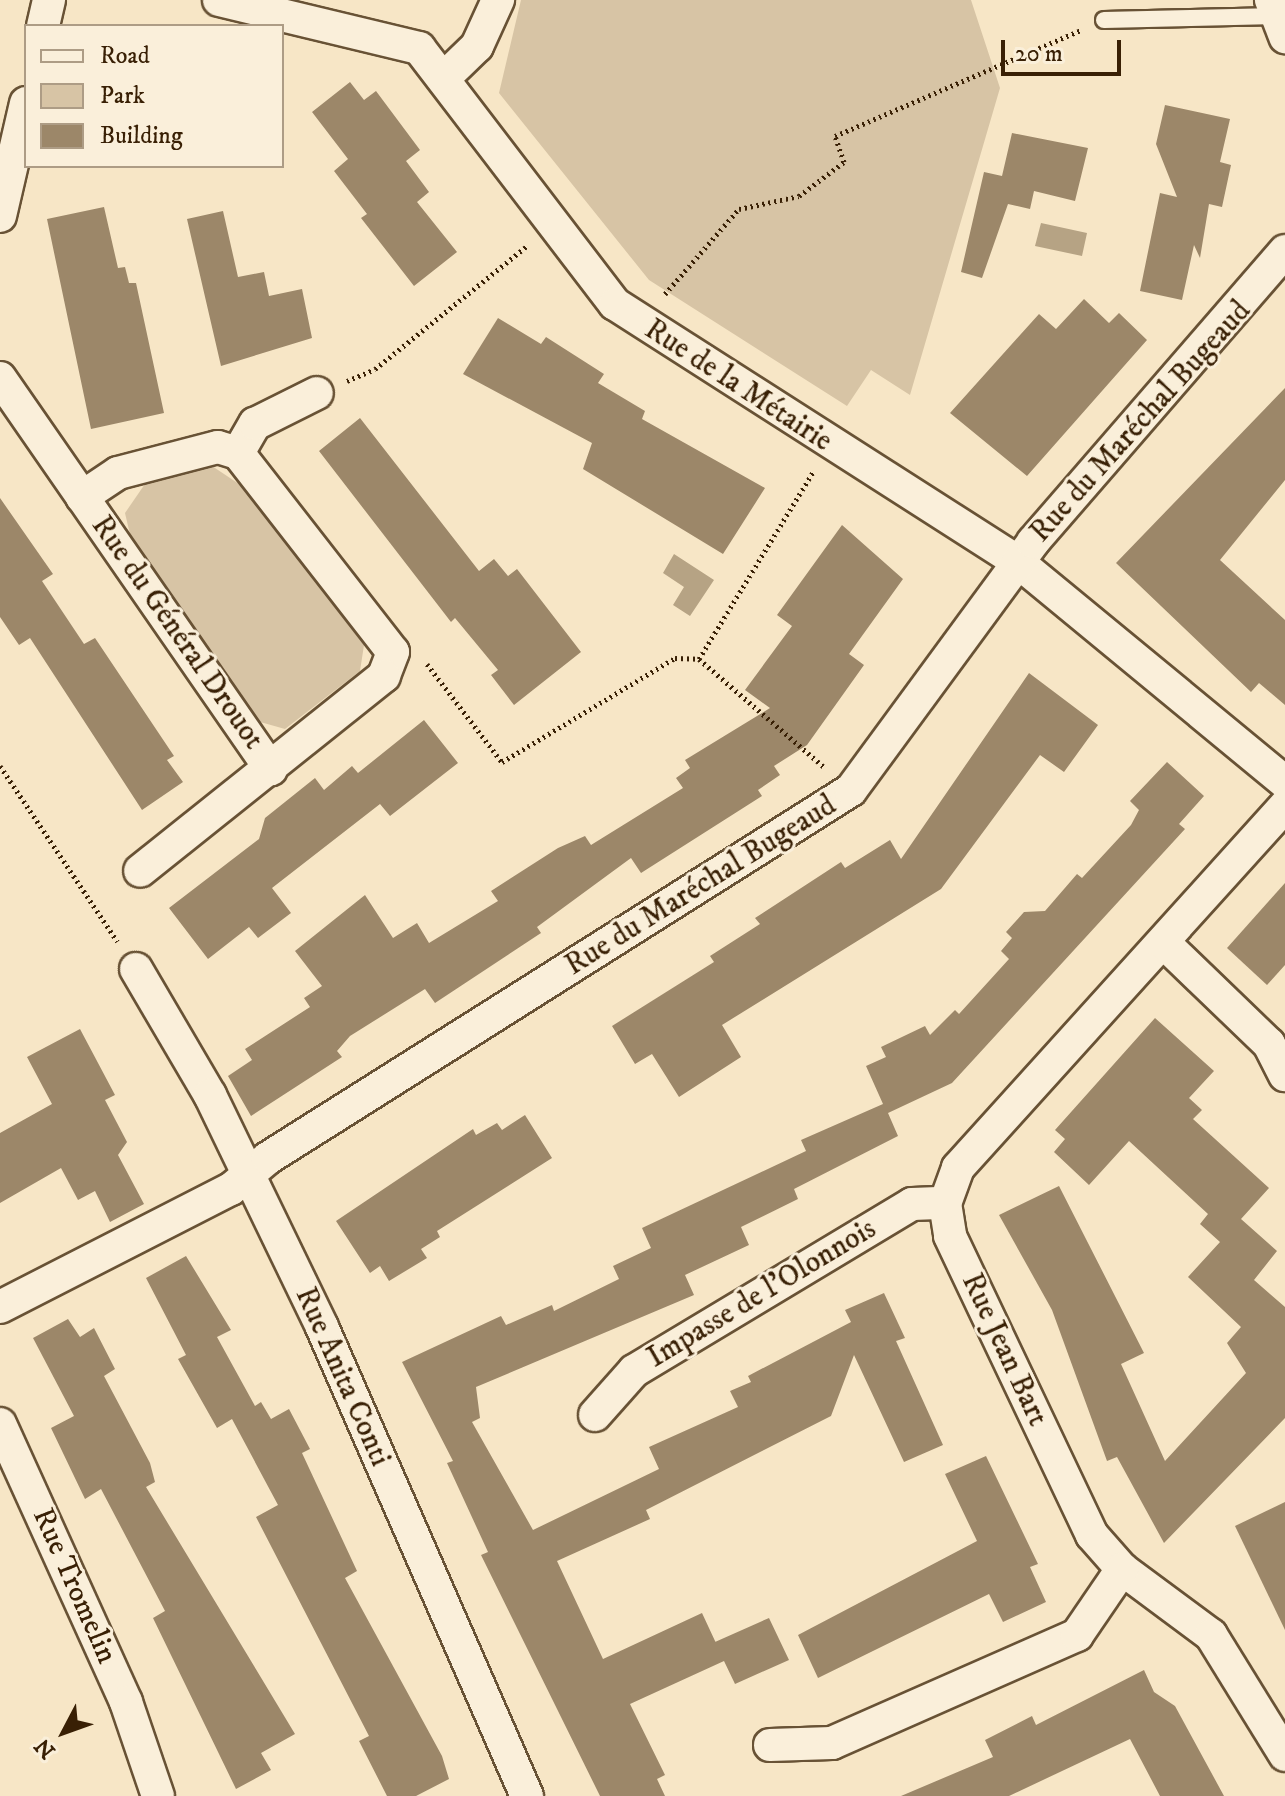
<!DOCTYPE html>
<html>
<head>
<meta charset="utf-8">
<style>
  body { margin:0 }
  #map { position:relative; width:1285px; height:1796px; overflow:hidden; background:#f7e6c6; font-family:"IM FELL DW Pica",serif }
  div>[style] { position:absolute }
  .green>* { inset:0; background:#d7c4a5 }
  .water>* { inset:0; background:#b6a384 }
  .building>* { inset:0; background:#9c8769 }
  .path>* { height:5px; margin-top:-2.5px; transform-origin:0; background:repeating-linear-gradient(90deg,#392005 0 2px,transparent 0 6px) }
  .roads { filter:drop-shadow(2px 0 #685235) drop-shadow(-2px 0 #685235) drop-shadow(0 2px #685235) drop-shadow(0 -2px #685235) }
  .lane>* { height:16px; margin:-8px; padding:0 8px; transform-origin:8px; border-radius:8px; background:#faefda }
  .street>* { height:32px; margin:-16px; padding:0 16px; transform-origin:16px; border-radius:16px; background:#faefda }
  span { translate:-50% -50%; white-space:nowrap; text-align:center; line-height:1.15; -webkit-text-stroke:6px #faefda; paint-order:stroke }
  .street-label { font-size:30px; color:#392005 }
  .legend { position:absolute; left:24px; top:24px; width:260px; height:144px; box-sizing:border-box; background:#faefda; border:2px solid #ad9c85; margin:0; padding:10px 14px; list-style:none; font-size:24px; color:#392005 }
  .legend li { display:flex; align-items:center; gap:16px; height:40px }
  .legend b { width:40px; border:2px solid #ad9c85 }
  .north { position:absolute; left:24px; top:1692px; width:80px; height:80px; -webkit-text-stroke:6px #faefda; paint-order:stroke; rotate:229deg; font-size:22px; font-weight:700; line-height:32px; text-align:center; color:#392005 }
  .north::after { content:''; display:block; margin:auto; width:28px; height:36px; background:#392005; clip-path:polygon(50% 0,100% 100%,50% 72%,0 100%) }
  .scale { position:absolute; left:1001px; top:40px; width:120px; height:36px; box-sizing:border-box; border:4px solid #392005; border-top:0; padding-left:10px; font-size:24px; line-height:28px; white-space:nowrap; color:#392005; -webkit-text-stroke:6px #faefda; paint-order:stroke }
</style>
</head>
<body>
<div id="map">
  <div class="green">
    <div style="clip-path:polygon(521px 0,971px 0,1000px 88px,910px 395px,871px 370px,847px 406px,649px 280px,499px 93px)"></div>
    <div style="clip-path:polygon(212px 466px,245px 488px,364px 645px,360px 671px,285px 729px,253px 720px,132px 543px,125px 513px,147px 481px)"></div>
  </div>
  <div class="water">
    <div style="clip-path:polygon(1041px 223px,1087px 233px,1082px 256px,1035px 246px)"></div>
    <div style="clip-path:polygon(674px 554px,714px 580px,690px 616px,673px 605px,684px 587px,663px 573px)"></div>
  </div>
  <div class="building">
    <div style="clip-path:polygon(350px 82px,364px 100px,376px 91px,420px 150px,406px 161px,429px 192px,417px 202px,457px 252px,414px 286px,361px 218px,367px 214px,334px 171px,348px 159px,312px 112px)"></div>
    <div style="clip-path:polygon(1165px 105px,1230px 119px,1220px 162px,1231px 165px,1222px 207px,1209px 204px,1200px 258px,1194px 245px,1182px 300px,1140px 291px,1160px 193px,1177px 197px,1156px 144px)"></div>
    <div style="clip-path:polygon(1012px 133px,1088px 148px,1075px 201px,1034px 191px,1030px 209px,1008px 204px,982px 278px,961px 272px,984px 172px,1002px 176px)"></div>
    <div style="clip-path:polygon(104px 207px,118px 268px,125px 267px,129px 283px,136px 283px,164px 413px,91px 429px,47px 219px)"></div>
    <div style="clip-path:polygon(223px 211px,238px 277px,264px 272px,269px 296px,302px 289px,312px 338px,221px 366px,187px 219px)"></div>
    <div style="clip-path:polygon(1084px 299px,1109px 323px,1119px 313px,1147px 340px,1027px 476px,950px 413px,1039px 314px,1056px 329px)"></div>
    <div style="clip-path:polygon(498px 318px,541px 344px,546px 337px,604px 374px,598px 383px,645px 411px,642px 419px,765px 488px,723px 554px,583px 469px,592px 443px,463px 374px)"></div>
    <div style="clip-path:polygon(1285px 388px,1285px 480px,1220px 560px,1285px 620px,1285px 705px,1259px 683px,1251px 692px,1116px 563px)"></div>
    <div style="clip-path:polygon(360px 418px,479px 571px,494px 559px,508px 576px,517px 569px,581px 652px,514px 705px,491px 675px,498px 670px,455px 618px,451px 622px,319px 451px)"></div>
    <div style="clip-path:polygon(0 498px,53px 574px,42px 581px,84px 644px,95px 638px,174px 756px,167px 760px,183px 782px,142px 810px,30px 638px,19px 645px,0 617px)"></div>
    <div style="clip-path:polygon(842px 525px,903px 579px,849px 654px,864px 665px,807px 745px,774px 766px,780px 775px,758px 790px,762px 796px,641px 873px,631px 858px,537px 927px,541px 933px,435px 1003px,425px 989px,350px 1036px,337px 1051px,342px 1057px,251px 1116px,228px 1076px,252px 1060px,245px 1049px,310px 1007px,304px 998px,322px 986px,295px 951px,365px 895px,393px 938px,417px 923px,429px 943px,498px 901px,491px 891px,558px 848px,585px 836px,591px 845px,683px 788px,676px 778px,690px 768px,685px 760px,770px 708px,745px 690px,792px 626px,777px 615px)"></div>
    <div style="clip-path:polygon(1029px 673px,1098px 725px,1064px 772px,1040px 755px,941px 889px,722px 1025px,741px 1057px,679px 1097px,652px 1054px,635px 1064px,612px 1026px,714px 962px,710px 956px,760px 924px,755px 918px,841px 862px,845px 868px,890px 840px,901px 859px)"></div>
    <div style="clip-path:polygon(424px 720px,458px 763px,390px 816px,380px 804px,272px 888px,291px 913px,258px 938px,249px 927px,208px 959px,169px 908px,259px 839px,265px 818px,315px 778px,324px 790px,352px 766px,358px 773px)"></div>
    <div style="clip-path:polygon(1167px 762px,1204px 796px,1179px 824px,1185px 829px,952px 1083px,888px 1113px,898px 1136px,794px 1189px,798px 1199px,741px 1227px,749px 1245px,685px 1275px,694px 1295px,476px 1387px,480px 1418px,472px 1422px,533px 1530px,659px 1469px,649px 1447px,738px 1407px,730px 1391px,751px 1382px,748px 1376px,851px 1322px,845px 1310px,884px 1293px,905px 1338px,896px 1341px,943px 1445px,904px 1462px,854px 1355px,831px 1416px,646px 1510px,650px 1519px,557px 1561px,603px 1659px,702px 1613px,722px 1656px,715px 1642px,769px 1618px,789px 1660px,735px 1684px,724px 1661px,630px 1704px,665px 1775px,657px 1779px,665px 1796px,600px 1796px,481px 1555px,488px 1552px,447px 1463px,453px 1461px,402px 1362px,501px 1316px,506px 1325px,552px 1305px,554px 1311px,619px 1279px,613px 1266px,651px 1248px,642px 1228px,806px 1151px,801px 1140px,883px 1104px,866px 1066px,886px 1057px,881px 1047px,925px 1026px,930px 1035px,955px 1010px,959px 1014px,1009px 959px,1001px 951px,1012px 938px,1006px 932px,1024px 912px,1045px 911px,1077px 874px,1082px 878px,1131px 825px,1139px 810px,1130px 801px)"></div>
    <div style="clip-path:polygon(1285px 883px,1285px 965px,1267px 985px,1227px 948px)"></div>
    <div style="clip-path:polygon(1155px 1018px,1214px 1071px,1189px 1098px,1202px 1110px,1193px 1119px,1269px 1188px,1241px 1219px,1277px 1251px,1254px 1280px,1285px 1307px,1285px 1418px,1164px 1543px,1117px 1457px,1107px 1461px,1052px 1310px,999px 1215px,1059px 1186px,1144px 1353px,1121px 1364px,1165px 1461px,1246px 1373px,1227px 1343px,1241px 1327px,1188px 1277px,1220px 1242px,1200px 1224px,1208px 1214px,1129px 1141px,1089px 1185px,1054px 1152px,1065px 1139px,1055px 1130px)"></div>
    <div style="clip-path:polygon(80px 1029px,115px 1095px,105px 1100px,127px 1142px,118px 1155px,144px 1204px,110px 1222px,95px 1191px,78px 1200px,61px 1168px,0 1203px,0 1133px,52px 1104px,27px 1057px)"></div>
    <div style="clip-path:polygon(525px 1115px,552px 1158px,437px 1231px,440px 1237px,421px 1249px,427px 1258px,389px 1281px,380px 1266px,370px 1273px,336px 1221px,473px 1129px,476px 1135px,497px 1123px,502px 1130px)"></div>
    <div style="clip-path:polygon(186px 1256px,231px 1330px,217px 1337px,255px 1406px,261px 1402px,271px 1419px,289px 1409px,310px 1449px,302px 1453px,357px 1571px,345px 1578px,442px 1756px,449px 1779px,416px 1796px,387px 1796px,359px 1741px,369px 1736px,256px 1517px,278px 1505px,232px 1419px,217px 1428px,178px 1359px,186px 1355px,146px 1278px)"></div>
    <div style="clip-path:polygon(68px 1319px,80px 1337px,94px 1328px,115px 1369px,104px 1376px,150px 1463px,155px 1482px,146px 1487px,295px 1734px,261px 1753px,271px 1770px,236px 1789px,153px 1618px,165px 1611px,101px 1489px,85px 1499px,51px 1428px,74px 1416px,33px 1338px)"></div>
    <div style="clip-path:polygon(986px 1456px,1038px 1564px,1030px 1567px,1046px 1602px,1003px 1622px,989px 1594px,818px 1678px,798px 1635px,977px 1541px,945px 1474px)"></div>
    <div style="clip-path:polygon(1285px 1502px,1285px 1630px,1235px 1526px)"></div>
    <div style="clip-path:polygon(1144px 1670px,1154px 1692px,1175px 1706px,1224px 1796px,1160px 1796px,1130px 1739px,1009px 1796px,901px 1796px,993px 1757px,985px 1740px,1032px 1716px,1036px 1725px)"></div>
  </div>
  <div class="path">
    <div style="left:665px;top:294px;width:113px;rotate:-49deg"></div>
    <div style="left:739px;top:209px;width:61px;rotate:-12.2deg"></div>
    <div style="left:799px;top:196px;width:56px;rotate:-37.1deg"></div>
    <div style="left:844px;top:162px;width:28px;rotate:-109deg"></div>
    <div style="left:835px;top:136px;width:268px;rotate:-23.3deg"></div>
    <div style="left:347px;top:381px;width:30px;rotate:-23deg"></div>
    <div style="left:375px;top:369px;width:196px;rotate:-39deg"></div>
    <div style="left:699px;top:659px;width:219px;rotate:-58.6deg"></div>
    <div style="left:427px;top:664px;width:123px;rotate:52.6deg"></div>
    <div style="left:502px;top:762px;width:202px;rotate:-31deg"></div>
    <div style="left:675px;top:658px;width:24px;rotate:2deg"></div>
    <div style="left:699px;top:659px;width:165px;rotate:40.8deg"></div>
    <div style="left:0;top:766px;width:211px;rotate:56.2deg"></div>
  </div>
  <div class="roads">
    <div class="lane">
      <div style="left:1104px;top:20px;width:173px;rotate:-1.3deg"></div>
    </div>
    <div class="street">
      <div style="left:219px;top:0;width:206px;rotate:13.5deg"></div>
      <div style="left:419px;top:48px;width:322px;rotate:52.6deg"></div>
      <div style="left:615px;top:304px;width:479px;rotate:32.6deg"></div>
      <div style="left:1018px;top:562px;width:346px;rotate:39.5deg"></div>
      <div style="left:1271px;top:0;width:40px;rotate:69deg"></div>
      <div style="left:43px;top:26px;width:27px;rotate:-77deg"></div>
      <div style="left:444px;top:78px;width:46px;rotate:-44.1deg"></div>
      <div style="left:477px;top:46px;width:51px;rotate:-65.5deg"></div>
      <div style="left:0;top:216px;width:116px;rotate:-77deg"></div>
      <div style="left:0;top:378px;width:476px;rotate:55.3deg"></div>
      <div style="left:238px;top:453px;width:34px;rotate:-60deg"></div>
      <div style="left:255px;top:424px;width:69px;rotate:-26.6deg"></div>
      <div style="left:82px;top:497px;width:43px;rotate:-33.7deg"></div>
      <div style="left:118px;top:473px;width:103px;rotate:-14.6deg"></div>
      <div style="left:218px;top:447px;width:21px;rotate:17deg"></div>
      <div style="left:238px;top:453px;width:252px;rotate:52.1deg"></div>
      <div style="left:393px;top:652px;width:26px;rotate:111deg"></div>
      <div style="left:384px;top:676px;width:312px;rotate:141.4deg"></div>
      <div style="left:1285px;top:806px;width:488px;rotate:132.1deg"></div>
      <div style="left:958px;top:1168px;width:37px;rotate:110deg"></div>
      <div style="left:945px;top:1203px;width:33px;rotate:81deg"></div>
      <div style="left:950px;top:1236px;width:331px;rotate:64.6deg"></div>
      <div style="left:1092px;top:1535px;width:45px;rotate:48.6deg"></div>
      <div style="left:1122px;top:1569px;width:111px;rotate:36.6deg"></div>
      <div style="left:1211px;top:1635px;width:141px;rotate:58.3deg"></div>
      <div style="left:1163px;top:942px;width:147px;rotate:43.9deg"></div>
      <div style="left:1269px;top:1044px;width:35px;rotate:63deg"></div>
      <div style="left:136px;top:969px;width:146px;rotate:59.6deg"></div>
      <div style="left:210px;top:1095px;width:258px;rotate:64.2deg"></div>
      <div style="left:322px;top:1327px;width:512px;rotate:66.39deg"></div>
      <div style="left:0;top:1307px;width:259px;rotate:-27.1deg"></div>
      <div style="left:231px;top:1189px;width:48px;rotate:-40deg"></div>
      <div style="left:268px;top:1158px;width:689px;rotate:-32.26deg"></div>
      <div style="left:851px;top:790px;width:308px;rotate:-53.7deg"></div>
      <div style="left:1033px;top:542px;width:385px;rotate:-49.1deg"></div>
      <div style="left:595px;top:1415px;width:59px;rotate:-48.4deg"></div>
      <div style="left:634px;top:1371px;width:324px;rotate:-31deg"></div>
      <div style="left:912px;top:1204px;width:33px;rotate:-2deg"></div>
      <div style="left:0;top:1424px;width:305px;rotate:65.6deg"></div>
      <div style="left:126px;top:1702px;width:99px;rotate:71.2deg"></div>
      <div style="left:770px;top:1745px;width:62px;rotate:-1.8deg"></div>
      <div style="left:832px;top:1743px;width:268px;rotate:-23.8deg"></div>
      <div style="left:1077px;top:1635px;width:80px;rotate:-55.7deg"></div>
    </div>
  </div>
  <div class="street-label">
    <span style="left:738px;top:386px;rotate:33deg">Rue de la Métairie</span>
    <span style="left:1141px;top:422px;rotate:-48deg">Rue du Maréchal Bugeaud</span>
    <span style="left:177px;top:633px;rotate:55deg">Rue du Général Drouot</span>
    <span style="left:701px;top:886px;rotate:-32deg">Rue du Maréchal Bugeaud</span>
    <span style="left:762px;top:1294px;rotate:-31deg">Impasse de l'Olonnois</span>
    <span style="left:1004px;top:1350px;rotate:65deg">Rue Jean Bart</span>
    <span style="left:342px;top:1377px;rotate:66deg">Rue Anita Conti</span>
    <span style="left:74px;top:1586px;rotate:66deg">Rue Tromelin</span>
  </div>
  <ul class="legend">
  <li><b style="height:10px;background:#faefda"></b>Road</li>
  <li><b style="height:22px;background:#d7c4a5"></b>Park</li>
  <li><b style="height:22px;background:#9c8769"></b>Building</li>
  </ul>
  <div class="north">N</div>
  <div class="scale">20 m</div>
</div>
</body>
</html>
